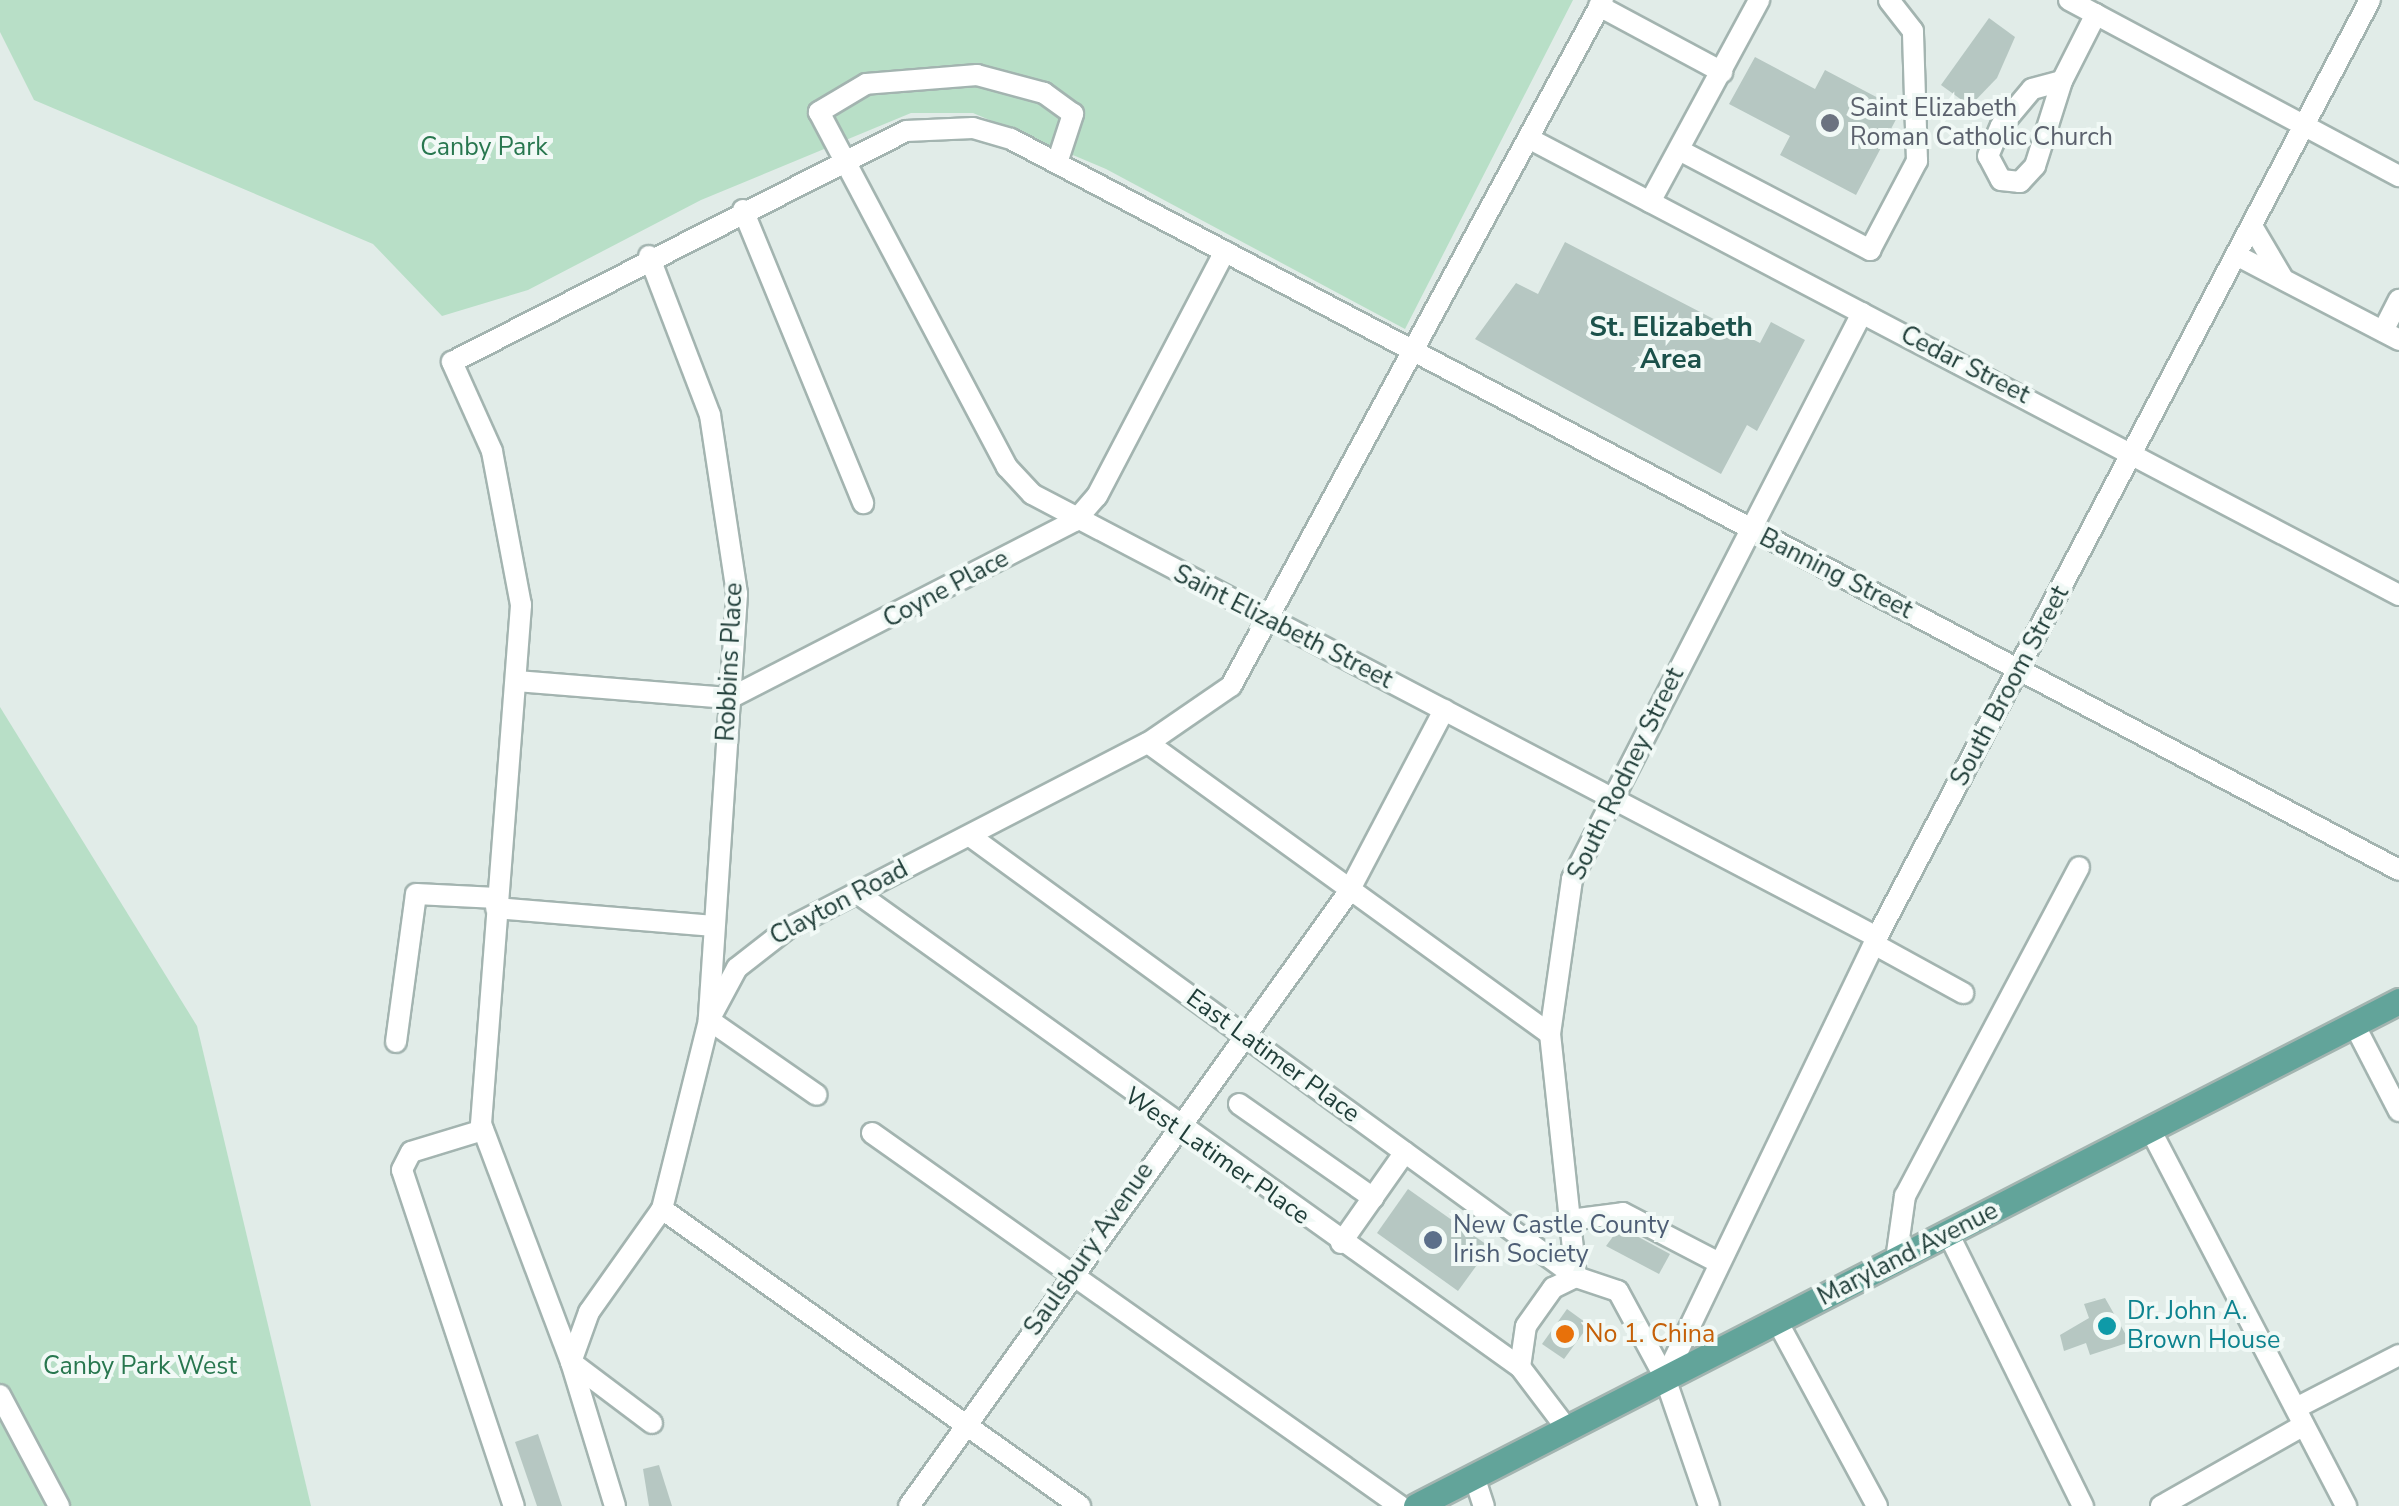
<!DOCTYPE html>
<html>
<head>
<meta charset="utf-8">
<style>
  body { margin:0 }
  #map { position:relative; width:2399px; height:1506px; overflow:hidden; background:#e1ece8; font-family:"Nunito Sans",sans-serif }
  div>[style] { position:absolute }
  .green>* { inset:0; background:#b8dfc7 }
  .building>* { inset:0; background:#b6c7c2 }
  .roads { filter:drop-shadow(2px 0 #a3b4b0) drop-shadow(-2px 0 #a3b4b0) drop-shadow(0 2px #a3b4b0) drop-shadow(0 -2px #a3b4b0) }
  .minor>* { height:20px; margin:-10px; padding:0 10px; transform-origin:10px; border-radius:10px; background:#fff }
  .major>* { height:25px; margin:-12.5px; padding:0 12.5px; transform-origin:12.5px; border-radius:12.5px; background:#62a49a }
  .dots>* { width:28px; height:28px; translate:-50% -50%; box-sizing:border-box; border:5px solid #f1f9f6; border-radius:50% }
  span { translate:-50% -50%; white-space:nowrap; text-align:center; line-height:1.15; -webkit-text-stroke:8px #f1f9f6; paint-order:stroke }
  .worship-label { font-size:25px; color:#5b616d }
  .left { translate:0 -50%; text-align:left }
  .park-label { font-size:25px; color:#28774f }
  .street-label { font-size:25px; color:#203e39 }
  .service-label { font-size:25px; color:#4e5e75 }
  .culture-label { font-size:25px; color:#0d838f }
  .food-label { font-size:25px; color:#c56008 }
  .neighbourhood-label { font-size:28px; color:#1b514a; font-weight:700 }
</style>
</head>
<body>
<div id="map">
  <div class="green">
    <div style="clip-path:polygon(0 0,1573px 0,1405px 329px,1106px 169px,973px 113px,911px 113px,701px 200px,528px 290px,442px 316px,373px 244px,34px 100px,0 32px)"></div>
    <div style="clip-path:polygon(0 707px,197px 1026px,311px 1506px,0 1506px)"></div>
  </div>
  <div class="building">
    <div style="clip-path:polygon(1989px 18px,2015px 37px,1997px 78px,1970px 106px,1941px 85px)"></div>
    <div style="clip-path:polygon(1755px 57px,1815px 89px,1825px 70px,1901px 110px,1856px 195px,1780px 155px,1790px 136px,1729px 104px)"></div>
    <div style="clip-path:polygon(1565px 242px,1760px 343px,1771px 322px,1805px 340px,1757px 431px,1747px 425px,1721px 474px,1475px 339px,1516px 283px,1538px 294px)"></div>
    <div style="clip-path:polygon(1408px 1189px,1490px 1247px,1458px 1291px,1377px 1233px)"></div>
    <div style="clip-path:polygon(1620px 1227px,1670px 1254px,1659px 1274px,1606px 1246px)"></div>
    <div style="clip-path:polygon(2105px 1298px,2130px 1342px,2090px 1355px,2086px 1343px,2064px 1351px,2060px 1335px,2089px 1318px,2084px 1304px)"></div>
    <div style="clip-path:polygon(1567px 1309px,1589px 1325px,1564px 1359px,1542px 1344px)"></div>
    <div style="clip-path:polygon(538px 1434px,562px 1506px,537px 1506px,515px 1442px)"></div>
    <div style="clip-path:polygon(659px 1465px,672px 1506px,649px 1506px,643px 1469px)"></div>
  </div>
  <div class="roads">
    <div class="minor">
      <div style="left:2069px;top:0;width:374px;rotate:28.1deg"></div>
      <div style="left:1599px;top:6px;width:140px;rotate:28.2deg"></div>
      <div style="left:2062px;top:81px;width:89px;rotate:107.6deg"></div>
      <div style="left:2035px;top:166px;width:22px;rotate:133deg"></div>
      <div style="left:2020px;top:182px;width:19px;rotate:-174deg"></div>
      <div style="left:2001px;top:180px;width:27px;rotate:-118deg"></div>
      <div style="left:1988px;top:156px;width:33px;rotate:-67deg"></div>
      <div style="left:2001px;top:126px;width:48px;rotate:-50deg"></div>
      <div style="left:2032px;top:89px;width:31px;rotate:-15deg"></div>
      <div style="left:2062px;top:81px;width:75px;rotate:-63.1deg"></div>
      <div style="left:1530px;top:139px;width:981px;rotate:27.69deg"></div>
      <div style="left:1679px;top:150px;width:216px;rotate:27.6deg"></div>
      <div style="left:1870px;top:250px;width:101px;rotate:-62.2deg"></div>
      <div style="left:1917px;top:161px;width:130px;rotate:-91.8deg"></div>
      <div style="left:1913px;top:31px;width:39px;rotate:-128deg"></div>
      <div style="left:1057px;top:163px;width:52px;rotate:-71.9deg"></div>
      <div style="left:1073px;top:114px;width:36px;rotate:-144deg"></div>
      <div style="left:1044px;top:93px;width:69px;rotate:-165deg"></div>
      <div style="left:977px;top:75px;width:111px;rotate:175.4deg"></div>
      <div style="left:866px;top:84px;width:55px;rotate:149.2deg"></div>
      <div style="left:819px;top:112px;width:402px;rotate:62.1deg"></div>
      <div style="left:1007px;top:467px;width:37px;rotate:47deg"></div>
      <div style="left:1032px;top:494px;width:954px;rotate:27.67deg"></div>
      <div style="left:1650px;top:202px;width:230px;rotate:-61.6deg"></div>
      <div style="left:743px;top:210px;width:317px;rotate:67.7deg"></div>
      <div style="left:2252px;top:226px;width:59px;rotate:59.5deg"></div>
      <div style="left:2236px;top:255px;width:184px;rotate:27.5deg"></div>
      <div style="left:649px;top:256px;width:170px;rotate:69deg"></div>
      <div style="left:710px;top:415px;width:181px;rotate:81.4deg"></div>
      <div style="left:737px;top:594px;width:427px;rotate:93.8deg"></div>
      <div style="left:709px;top:1020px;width:131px;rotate:34.8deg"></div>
      <div style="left:2383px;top:331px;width:35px;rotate:-63deg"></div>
      <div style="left:517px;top:681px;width:214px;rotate:4.6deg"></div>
      <div style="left:730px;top:698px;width:388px;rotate:-27.2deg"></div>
      <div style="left:1075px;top:521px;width:33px;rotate:-49deg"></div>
      <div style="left:1097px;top:496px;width:276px;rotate:-62.4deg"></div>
      <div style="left:1148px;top:743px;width:496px;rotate:35.9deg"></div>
      <div style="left:970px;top:836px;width:749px;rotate:36.04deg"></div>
      <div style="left:856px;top:892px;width:816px;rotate:35.58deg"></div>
      <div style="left:1520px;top:1367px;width:78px;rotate:52.8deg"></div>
      <div style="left:496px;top:908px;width:218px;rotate:4.7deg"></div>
      <div style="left:1874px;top:944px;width:102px;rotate:28.8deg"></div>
      <div style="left:2354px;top:1024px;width:98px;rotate:62.7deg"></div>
      <div style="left:396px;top:1042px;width:149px;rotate:-82.3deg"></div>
      <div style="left:416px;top:894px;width:81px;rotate:2.8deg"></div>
      <div style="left:1239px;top:1104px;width:164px;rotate:35deg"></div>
      <div style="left:2150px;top:1129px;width:425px;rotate:62.5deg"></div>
      <div style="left:483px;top:1130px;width:75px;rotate:163deg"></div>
      <div style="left:411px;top:1152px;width:20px;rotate:117deg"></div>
      <div style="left:402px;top:1170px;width:354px;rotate:71.6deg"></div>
      <div style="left:872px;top:1133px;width:646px;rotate:35.24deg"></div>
      <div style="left:662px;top:1209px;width:513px;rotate:35.39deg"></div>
      <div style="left:1570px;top:1220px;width:53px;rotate:-7.5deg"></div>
      <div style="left:1623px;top:1213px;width:106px;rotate:27.5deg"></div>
      <div style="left:1948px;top:1233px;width:305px;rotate:63.7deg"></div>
      <div style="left:1341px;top:1243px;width:111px;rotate:-54.9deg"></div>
      <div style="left:1896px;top:1260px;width:65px;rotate:-82deg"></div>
      <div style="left:1905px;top:1196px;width:372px;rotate:-62.1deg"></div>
      <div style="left:1576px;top:1277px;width:244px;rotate:-96.1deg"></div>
      <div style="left:1550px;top:1034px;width:157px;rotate:-81.9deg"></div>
      <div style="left:1572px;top:879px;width:636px;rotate:-62.87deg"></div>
      <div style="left:1777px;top:1321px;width:210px;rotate:61.6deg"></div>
      <div style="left:1520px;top:1367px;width:41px;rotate:-81.7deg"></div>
      <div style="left:1526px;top:1326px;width:47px;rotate:-54.6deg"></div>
      <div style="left:1553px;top:1288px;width:25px;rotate:-26deg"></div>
      <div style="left:1576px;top:1277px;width:44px;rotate:18.4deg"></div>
      <div style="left:1618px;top:1291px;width:99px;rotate:61.6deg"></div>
      <div style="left:1665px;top:1378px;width:135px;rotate:71deg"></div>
      <div style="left:1665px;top:1378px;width:489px;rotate:-64.3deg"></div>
      <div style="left:1877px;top:937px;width:1059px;rotate:-62.25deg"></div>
      <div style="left:0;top:1395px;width:126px;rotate:62deg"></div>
      <div style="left:2296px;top:1408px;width:116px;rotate:-27.2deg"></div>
      <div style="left:652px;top:1423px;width:101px;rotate:-143deg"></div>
      <div style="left:571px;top:1362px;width:254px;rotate:-110.7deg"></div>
      <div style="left:481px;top:1124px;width:521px;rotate:-85.59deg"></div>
      <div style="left:521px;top:605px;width:157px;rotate:-100.7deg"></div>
      <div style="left:492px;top:451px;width:98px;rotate:-114.2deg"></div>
      <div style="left:452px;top:362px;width:509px;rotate:-26.97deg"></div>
      <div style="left:906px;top:131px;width:67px;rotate:-2.6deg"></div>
      <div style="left:973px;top:128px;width:40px;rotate:16deg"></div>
      <div style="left:1011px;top:139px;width:1569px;rotate:27.77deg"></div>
      <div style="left:1474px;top:1476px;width:32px;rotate:72deg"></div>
      <div style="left:615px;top:1506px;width:151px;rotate:-107deg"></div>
      <div style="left:571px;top:1362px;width:53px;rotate:-70.2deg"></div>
      <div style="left:589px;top:1312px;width:126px;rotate:-54.7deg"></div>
      <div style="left:662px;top:1209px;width:195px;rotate:-76deg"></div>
      <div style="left:709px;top:1020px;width:59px;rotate:-61.7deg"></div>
      <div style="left:737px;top:968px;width:63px;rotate:-38deg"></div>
      <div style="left:787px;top:929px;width:406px;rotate:-27.3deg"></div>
      <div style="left:1148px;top:743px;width:101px;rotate:-34.5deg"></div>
      <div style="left:1231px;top:686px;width:780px;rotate:-61.53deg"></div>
      <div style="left:909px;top:1506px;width:754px;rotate:-54.39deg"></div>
      <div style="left:1348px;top:893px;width:207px;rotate:-62.3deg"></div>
      <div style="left:2161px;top:1506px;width:164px;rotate:-29.5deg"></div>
    </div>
    <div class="major">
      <div style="left:1416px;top:1506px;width:1105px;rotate:-27.19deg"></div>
    </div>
  </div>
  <div class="dots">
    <div style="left:1830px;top:123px;background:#6b7280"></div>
    <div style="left:1433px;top:1240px;background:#5c6f8a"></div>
    <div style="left:2107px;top:1326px;background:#0f9aa8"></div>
    <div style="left:1565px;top:1334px;background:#e8710a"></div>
  </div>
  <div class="worship-label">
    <span class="left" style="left:1850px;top:123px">Saint Elizabeth<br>Roman Catholic Church</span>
  </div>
  <div class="park-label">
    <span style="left:484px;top:147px">Canby Park</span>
    <span style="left:140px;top:1366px">Canby Park West</span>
  </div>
  <div class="street-label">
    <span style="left:1965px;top:365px;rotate:27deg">Cedar Street</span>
    <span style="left:1836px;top:574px;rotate:27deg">Banning Street</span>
    <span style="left:946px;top:589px;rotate:-28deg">Coyne Place</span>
    <span style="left:1283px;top:627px;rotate:27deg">Saint Elizabeth Street</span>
    <span style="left:730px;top:662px;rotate:-87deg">Robbins Place</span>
    <span style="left:2010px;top:686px;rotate:-62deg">South Broom Street</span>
    <span style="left:1626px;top:774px;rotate:-64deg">South Rodney Street</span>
    <span style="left:839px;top:903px;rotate:-28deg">Clayton Road</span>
    <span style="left:1273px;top:1056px;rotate:36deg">East Latimer Place</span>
    <span style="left:1217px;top:1156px;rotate:35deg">West Latimer Place</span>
    <span style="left:1089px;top:1249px;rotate:-55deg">Saulsbury Avenue</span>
    <span style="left:1908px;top:1254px;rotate:-27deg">Maryland Avenue</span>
  </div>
  <div class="service-label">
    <span class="left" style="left:1453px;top:1240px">New Castle County<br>Irish Society</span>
  </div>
  <div class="culture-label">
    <span class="left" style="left:2127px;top:1326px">Dr. John A.<br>Brown House</span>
  </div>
  <div class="food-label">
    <span class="left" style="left:1585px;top:1334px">No 1. China</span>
  </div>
  <div class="neighbourhood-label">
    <span style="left:1671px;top:343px">St. Elizabeth<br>Area</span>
  </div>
</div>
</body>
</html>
